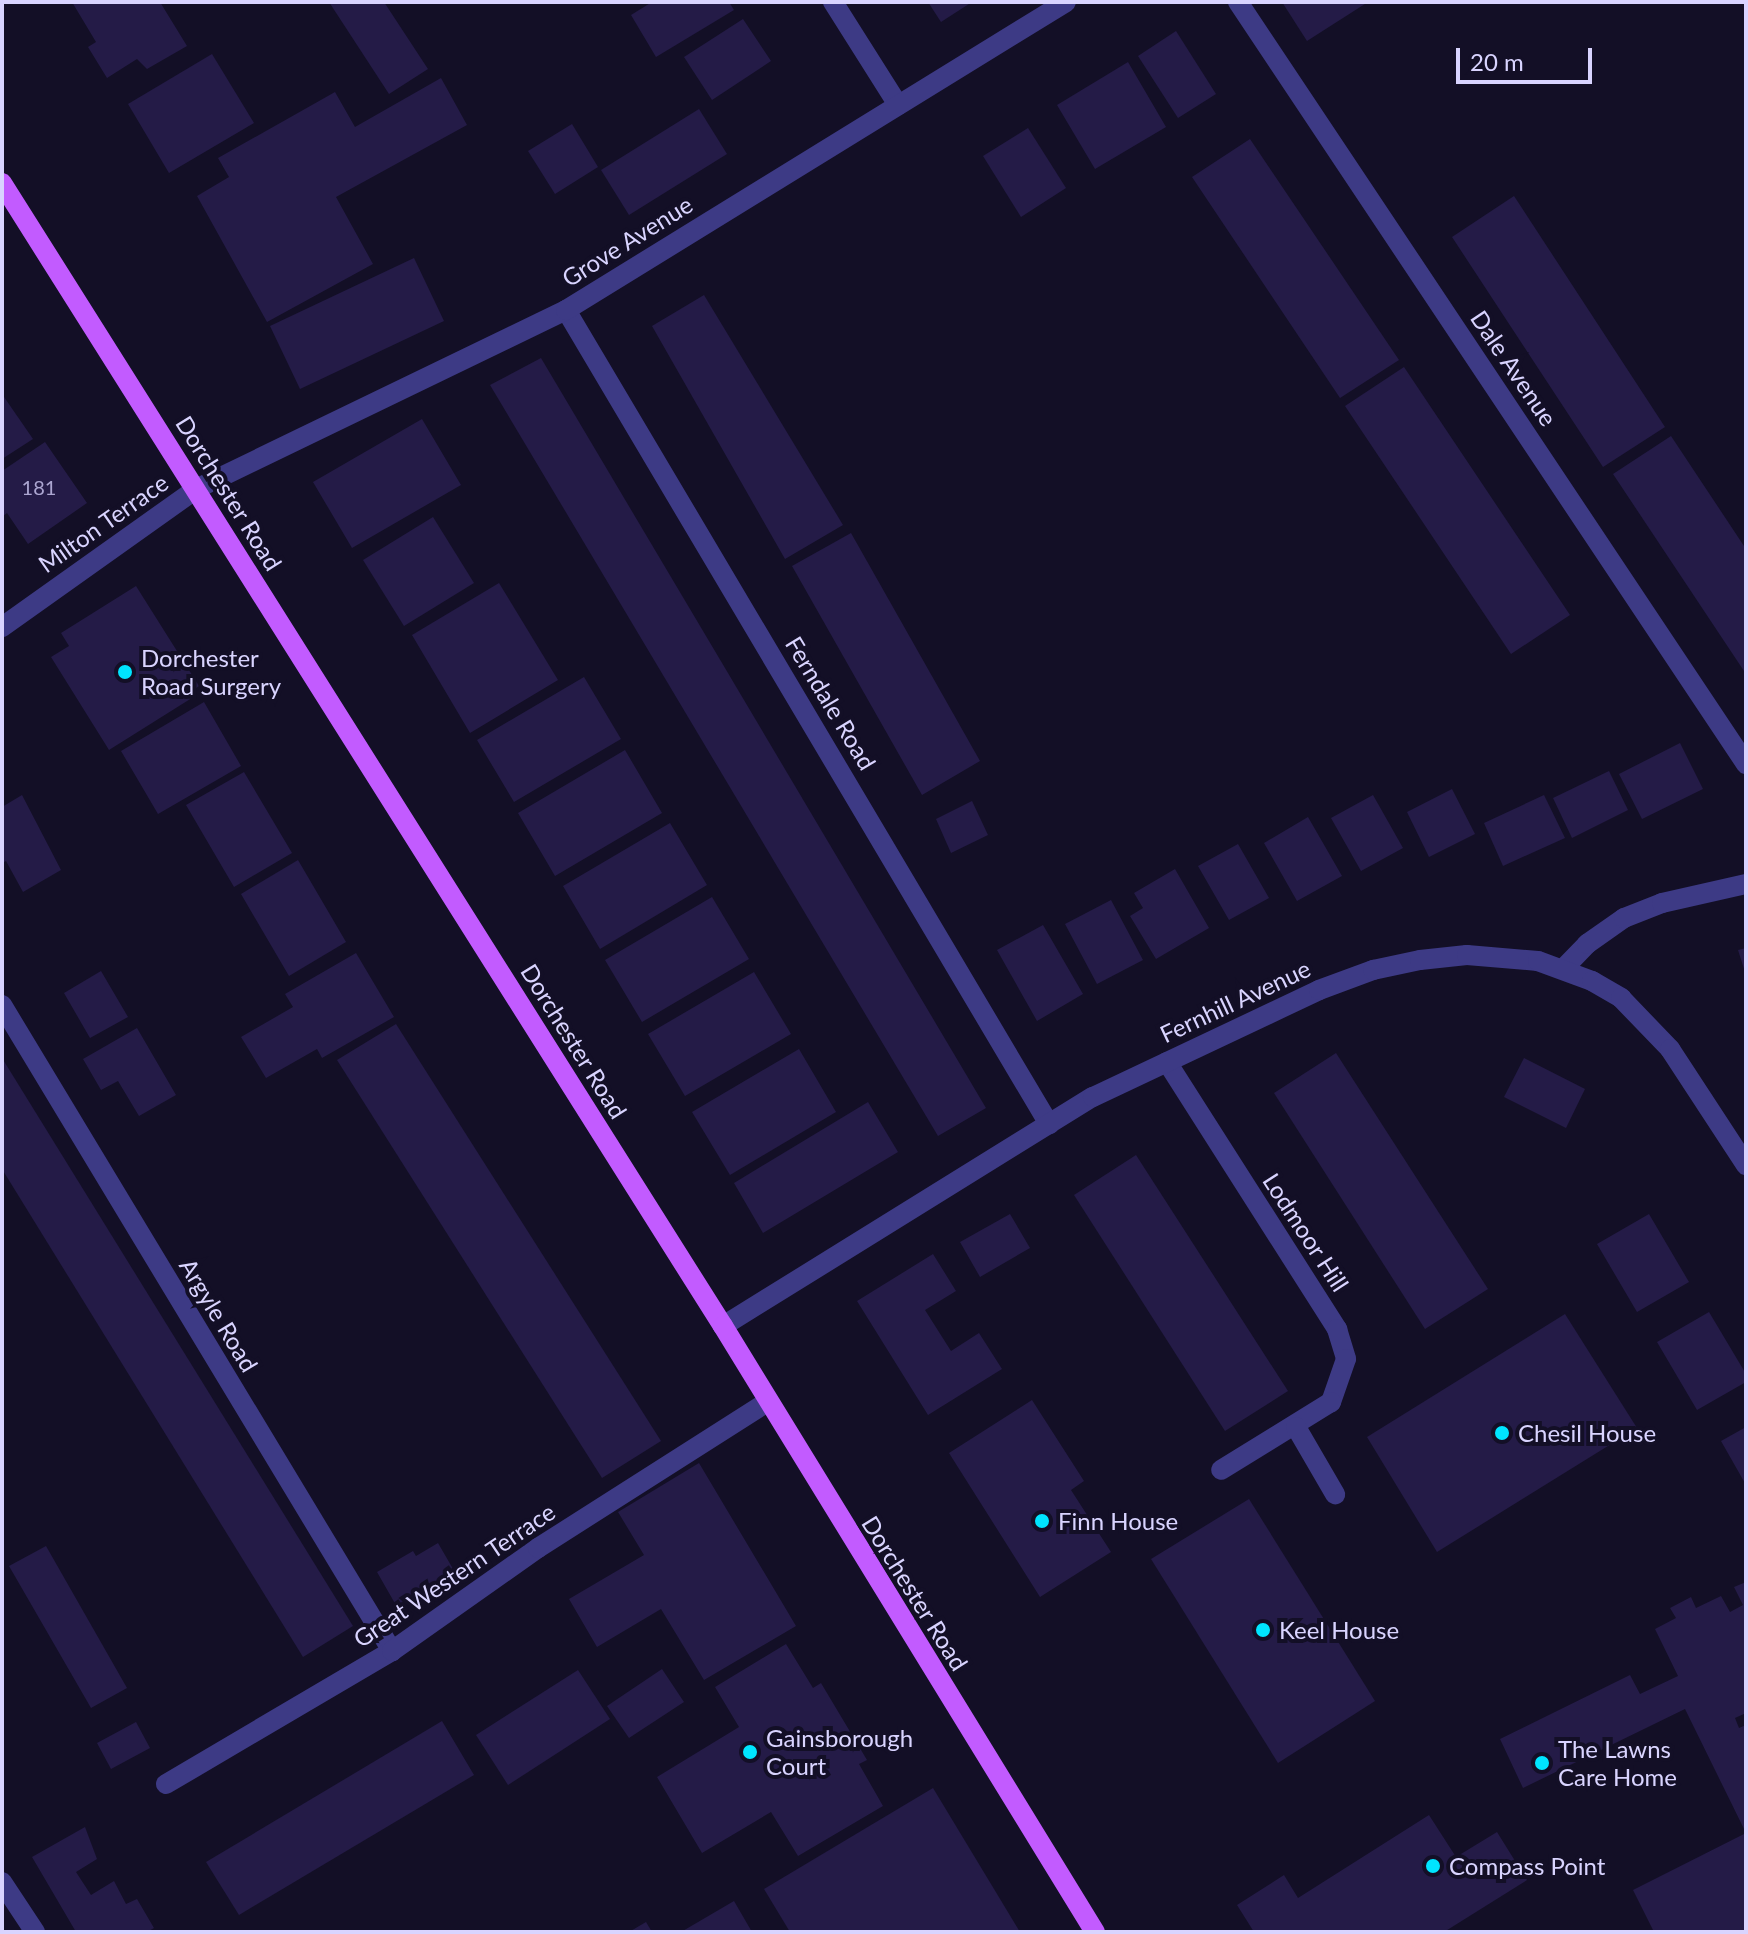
<!DOCTYPE html>
<html>
<head>
<meta charset="utf-8">
<style>
  body { margin:0 }
  #map { position:relative; width:1748px; height:1934px; overflow:hidden; background:#130f26; font-family:Lato,sans-serif }
  div>[style] { position:absolute }
  .building>* { inset:0; background:#241b47 }
  .minor>* { height:20px; margin:-10px; padding:0 10px; transform-origin:10px; border-radius:10px; background:#3d3a85 }
  .major>* { height:20px; margin:-10px; padding:0 10px; transform-origin:10px; border-radius:10px; background:#c25bff }
  .dots>* { width:22px; height:22px; translate:-50% -50%; box-sizing:border-box; border:4px solid #130f26; border-radius:50% }
  span { translate:-50% -50%; white-space:nowrap; text-align:center; line-height:1.15; -webkit-text-stroke:8px #130f26; paint-order:stroke }
  .number-label { font-size:20px; color:#aca6d1 }
  .number-label span { -webkit-text-stroke-width:0 }
  .street-label { font-size:24px; color:#d9d4ff }
  .poi-label { font-size:24px; color:#d9d4ff }
  .left { translate:0 -50%; text-align:left }
  .frame { position:absolute; inset:0; border:4px solid #d9d4ff; pointer-events:none }
  .scale { position:absolute; left:1456px; top:48px; width:136px; height:36px; box-sizing:border-box; border:4px solid #d9d4ff; border-top:0; padding-left:10px; font-size:24px; line-height:28px; white-space:nowrap; color:#d9d4ff; -webkit-text-stroke:6px #130f26; paint-order:stroke }
</style>
</head>
<body>
<div id="map">
  <div class="building">
    <div style="clip-path:polygon(72px 2px,160px 2px,187px 46px,147px 69px,137px 59px,107px 78px,88px 47px,96px 42px)"></div>
    <div style="clip-path:polygon(329px 2px,384px 2px,428px 69px,389px 94px)"></div>
    <div style="clip-path:polygon(652px 2px,729px 2px,734px 10px,656px 57px,631px 15px)"></div>
    <div style="clip-path:polygon(928px 2px,972px 2px,941px 22px)"></div>
    <div style="clip-path:polygon(1282px 2px,1368px 2px,1307px 41px)"></div>
    <div style="clip-path:polygon(743px 19px,771px 61px,712px 100px,684px 57px)"></div>
    <div style="clip-path:polygon(1176px 31px,1216px 94px,1178px 118px,1138px 56px)"></div>
    <div style="clip-path:polygon(212px 54px,254px 123px,169px 173px,128px 104px)"></div>
    <div style="clip-path:polygon(1128px 62px,1166px 127px,1095px 169px,1057px 105px)"></div>
    <div style="clip-path:polygon(441px 78px,467px 125px,336px 197px,373px 264px,267px 322px,197px 196px,229px 177px,218px 158px,335px 92px,355px 127px)"></div>
    <div style="clip-path:polygon(699px 109px,727px 154px,629px 215px,601px 170px)"></div>
    <div style="clip-path:polygon(572px 124px,598px 167px,555px 194px,528px 151px)"></div>
    <div style="clip-path:polygon(1028px 128px,1066px 188px,1021px 217px,983px 156px)"></div>
    <div style="clip-path:polygon(1250px 139px,1399px 360px,1340px 398px,1192px 177px)"></div>
    <div style="clip-path:polygon(1514px 196px,1665px 427px,1603px 467px,1452px 237px)"></div>
    <div style="clip-path:polygon(414px 258px,444px 321px,300px 389px,270px 326px)"></div>
    <div style="clip-path:polygon(704px 295px,843px 525px,785px 559px,652px 326px)"></div>
    <div style="clip-path:polygon(541px 358px,986px 1108px,938px 1136px,490px 385px)"></div>
    <div style="clip-path:polygon(1404px 367px,1570px 615px,1511px 654px,1345px 406px)"></div>
    <div style="clip-path:polygon(2px 394px,33px 439px,2px 459px)"></div>
    <div style="clip-path:polygon(422px 419px,461px 485px,352px 548px,313px 482px)"></div>
    <div style="clip-path:polygon(1671px 436px,1746px 549px,1746px 674px,1613px 474px)"></div>
    <div style="clip-path:polygon(45px 442px,87px 503px,28px 544px,7px 513px,2px 517px,2px 471px)"></div>
    <div style="clip-path:polygon(433px 517px,474px 583px,404px 626px,363px 560px)"></div>
    <div style="clip-path:polygon(851px 533px,980px 761px,922px 795px,792px 566px)"></div>
    <div style="clip-path:polygon(499px 583px,558px 680px,470px 733px,412px 635px)"></div>
    <div style="clip-path:polygon(136px 586px,199px 686px,192px 691px,195px 696px,109px 750px,51px 657px,69px 646px,61px 633px)"></div>
    <div style="clip-path:polygon(584px 677px,621px 739px,514px 802px,477px 740px)"></div>
    <div style="clip-path:polygon(204px 702px,241px 766px,158px 814px,121px 751px)"></div>
    <div style="clip-path:polygon(1680px 743px,1703px 789px,1642px 819px,1619px 774px)"></div>
    <div style="clip-path:polygon(625px 750px,662px 813px,555px 876px,518px 813px)"></div>
    <div style="clip-path:polygon(1609px 771px,1628px 810px,1572px 838px,1553px 798px)"></div>
    <div style="clip-path:polygon(244px 772px,292px 853px,234px 887px,186px 805px)"></div>
    <div style="clip-path:polygon(1452px 789px,1475px 834px,1429px 857px,1407px 812px)"></div>
    <div style="clip-path:polygon(22px 795px,61px 870px,23px 892px,6px 861px,2px 863px,2px 807px)"></div>
    <div style="clip-path:polygon(1373px 795px,1403px 848px,1361px 871px,1331px 818px)"></div>
    <div style="clip-path:polygon(1544px 795px,1565px 838px,1503px 866px,1484px 823px)"></div>
    <div style="clip-path:polygon(972px 801px,988px 835px,951px 853px,936px 819px)"></div>
    <div style="clip-path:polygon(1308px 817px,1342px 876px,1297px 901px,1264px 843px)"></div>
    <div style="clip-path:polygon(670px 823px,707px 885px,600px 949px,563px 886px)"></div>
    <div style="clip-path:polygon(1238px 844px,1269px 898px,1229px 920px,1198px 866px)"></div>
    <div style="clip-path:polygon(298px 860px,346px 942px,289px 976px,241px 894px)"></div>
    <div style="clip-path:polygon(1175px 869px,1209px 928px,1156px 959px,1130px 916px,1143px 908px,1134px 893px)"></div>
    <div style="clip-path:polygon(712px 897px,749px 959px,642px 1022px,605px 960px)"></div>
    <div style="clip-path:polygon(1111px 900px,1143px 960px,1097px 984px,1065px 924px)"></div>
    <div style="clip-path:polygon(1043px 925px,1083px 994px,1037px 1021px,997px 950px)"></div>
    <div style="clip-path:polygon(1746px 948px,1746px 972px,1745px 972px,1738px 950px)"></div>
    <div style="clip-path:polygon(356px 953px,394px 1017px,322px 1058px,317px 1049px,266px 1078px,241px 1037px,293px 1007px,285px 994px)"></div>
    <div style="clip-path:polygon(101px 971px,128px 1017px,90px 1038px,64px 993px)"></div>
    <div style="clip-path:polygon(754px 972px,791px 1034px,685px 1096px,648px 1034px)"></div>
    <div style="clip-path:polygon(396px 1024px,661px 1441px,602px 1478px,337px 1060px)"></div>
    <div style="clip-path:polygon(137px 1028px,176px 1095px,139px 1116px,118px 1081px,101px 1090px,83px 1059px)"></div>
    <div style="clip-path:polygon(799px 1049px,836px 1112px,730px 1175px,692px 1112px)"></div>
    <div style="clip-path:polygon(1336px 1053px,1488px 1289px,1425px 1329px,1274px 1093px)"></div>
    <div style="clip-path:polygon(2px 1058px,353px 1626px,303px 1657px,2px 1169px)"></div>
    <div style="clip-path:polygon(1524px 1058px,1585px 1089px,1566px 1128px,1504px 1097px)"></div>
    <div style="clip-path:polygon(868px 1102px,898px 1152px,763px 1233px,734px 1183px)"></div>
    <div style="clip-path:polygon(1136px 1155px,1288px 1391px,1225px 1431px,1074px 1195px)"></div>
    <div style="clip-path:polygon(1010px 1214px,1030px 1248px,980px 1277px,960px 1242px)"></div>
    <div style="clip-path:polygon(1649px 1214px,1689px 1282px,1637px 1312px,1597px 1244px)"></div>
    <div style="clip-path:polygon(933px 1254px,956px 1291px,925px 1310px,951px 1351px,979px 1333px,1002px 1369px,928px 1415px,857px 1301px)"></div>
    <div style="clip-path:polygon(1709px 1312px,1746px 1374px,1746px 1382px,1697px 1410px,1657px 1342px)"></div>
    <div style="clip-path:polygon(1565px 1314px,1637px 1428px,1437px 1552px,1367px 1437px)"></div>
    <div style="clip-path:polygon(1032px 1400px,1084px 1481px,1071px 1490px,1111px 1552px,1040px 1597px,949px 1453px)"></div>
    <div style="clip-path:polygon(1746px 1427px,1746px 1485px,1721px 1441px)"></div>
    <div style="clip-path:polygon(699px 1463px,796px 1626px,704px 1680px,661px 1609px,597px 1647px,569px 1599px,644px 1555px,618px 1512px)"></div>
    <div style="clip-path:polygon(1249px 1499px,1375px 1701px,1278px 1763px,1151px 1559px)"></div>
    <div style="clip-path:polygon(438px 1543px,456px 1574px,397px 1607px,377px 1572px,413px 1551px,416px 1556px)"></div>
    <div style="clip-path:polygon(46px 1546px,127px 1688px,91px 1708px,9px 1566px)"></div>
    <div style="clip-path:polygon(1746px 1582px,1746px 1713px,1735px 1718px,1739px 1728px,1746px 1725px,1746px 1932px,1654px 1932px,1633px 1890px,1746px 1833px,1685px 1709px,1523px 1788px,1500px 1739px,1630px 1675px,1640px 1694px,1678px 1676px,1655px 1629px,1676px 1618px,1670px 1608px,1691px 1597px,1696px 1608px,1721px 1596px,1730px 1612px,1743px 1605px,1734px 1587px)"></div>
    <div style="clip-path:polygon(786px 1644px,813px 1688px,821px 1683px,867px 1760px,859px 1764px,883px 1806px,798px 1856px,771px 1812px,702px 1853px,657px 1777px,739px 1727px,715px 1687px)"></div>
    <div style="clip-path:polygon(662px 1669px,684px 1702px,629px 1738px,607px 1706px)"></div>
    <div style="clip-path:polygon(578px 1670px,610px 1719px,508px 1785px,476px 1735px)"></div>
    <div style="clip-path:polygon(442px 1721px,474px 1775px,239px 1915px,206px 1862px)"></div>
    <div style="clip-path:polygon(136px 1722px,150px 1748px,111px 1769px,97px 1743px)"></div>
    <div style="clip-path:polygon(933px 1788px,1020px 1932px,790px 1932px,764px 1889px)"></div>
    <div style="clip-path:polygon(1429px 1815px,1456px 1857px,1497px 1832px,1527px 1880px,1444px 1932px,1254px 1932px,1237px 1905px,1284px 1875px,1298px 1898px)"></div>
    <div style="clip-path:polygon(85px 1827px,97px 1859px,76px 1872px,91px 1895px,114px 1881px,126px 1904px,137px 1899px,154px 1928px,147px 1932px,76px 1932px,32px 1857px)"></div>
    <div style="clip-path:polygon(734px 1901px,752px 1932px,681px 1932px)"></div>
    <div style="clip-path:polygon(646px 1922px,652px 1932px,629px 1932px)"></div>
  </div>
  <div class="minor">
    <div style="left:833px;top:2px;width:122px;rotate:57.7deg"></div>
    <div style="left:1238px;top:2px;width:916px;rotate:56.31deg"></div>
    <div style="left:566px;top:310px;width:947px;rotate:59.32deg"></div>
    <div style="left:2px;top:627px;width:238px;rotate:-35.4deg"></div>
    <div style="left:196px;top:489px;width:411px;rotate:-25.8deg"></div>
    <div style="left:566px;top:310px;width:587px;rotate:-31.63deg"></div>
    <div style="left:1563px;top:969px;width:35px;rotate:-46deg"></div>
    <div style="left:1587px;top:944px;width:45px;rotate:-35.1deg"></div>
    <div style="left:1624px;top:918px;width:41px;rotate:-21.5deg"></div>
    <div style="left:1662px;top:903px;width:86px;rotate:-12.7deg"></div>
    <div style="left:2px;top:1005px;width:755px;rotate:58.88deg"></div>
    <div style="left:1167px;top:1062px;width:317px;rotate:57.5deg"></div>
    <div style="left:1337px;top:1329px;width:31px;rotate:73deg"></div>
    <div style="left:1346px;top:1359px;width:46px;rotate:109.2deg"></div>
    <div style="left:1331px;top:1402px;width:129px;rotate:148.3deg"></div>
    <div style="left:723px;top:1326px;width:435px;rotate:-31.8deg"></div>
    <div style="left:1093px;top:1097px;width:250px;rotate:-25.3deg"></div>
    <div style="left:1319px;top:990px;width:58px;rotate:-20.3deg"></div>
    <div style="left:1373px;top:970px;width:48px;rotate:-12deg"></div>
    <div style="left:1420px;top:960px;width:47px;rotate:-6.1deg"></div>
    <div style="left:1467px;top:955px;width:71px;rotate:4.8deg"></div>
    <div style="left:1538px;top:961px;width:58px;rotate:20.3deg"></div>
    <div style="left:1592px;top:981px;width:34px;rotate:30deg"></div>
    <div style="left:1621px;top:998px;width:71px;rotate:46.1deg"></div>
    <div style="left:1670px;top:1049px;width:139px;rotate:56.8deg"></div>
    <div style="left:1296px;top:1427px;width:78px;rotate:59.8deg"></div>
    <div style="left:166px;top:1784px;width:262px;rotate:-30.5deg"></div>
    <div style="left:392px;top:1651px;width:179px;rotate:-35.2deg"></div>
    <div style="left:538px;top:1548px;width:270px;rotate:-32.5deg"></div>
    <div style="left:2px;top:1882px;width:60px;rotate:56.6deg"></div>
  </div>
  <div class="major">
    <div style="left:2px;top:183px;width:1351px;rotate:57.76deg"></div>
    <div style="left:723px;top:1326px;width:711px;rotate:58.46deg"></div>
  </div>
  <div class="dots">
    <div style="left:125px;top:672px;background:#00e5ff"></div>
    <div style="left:1502px;top:1433px;background:#00e5ff"></div>
    <div style="left:1042px;top:1521px;background:#00e5ff"></div>
    <div style="left:1263px;top:1630px;background:#00e5ff"></div>
    <div style="left:750px;top:1752px;background:#00e5ff"></div>
    <div style="left:1542px;top:1763px;background:#00e5ff"></div>
    <div style="left:1433px;top:1866px;background:#00e5ff"></div>
  </div>
  <div class="number-label">
    <span style="left:39px;top:487px">181</span>
  </div>
  <div class="street-label">
    <span style="left:627px;top:241px;rotate:-32deg">Grove Avenue</span>
    <span style="left:1514px;top:368px;rotate:56deg">Dale Avenue</span>
    <span style="left:229px;top:493px;rotate:58deg">Dorchester Road</span>
    <span style="left:103px;top:523px;rotate:-35deg">Milton Terrace</span>
    <span style="left:831px;top:703px;rotate:59deg">Ferndale Road</span>
    <span style="left:1235px;top:1001px;rotate:-25deg">Fernhill Avenue</span>
    <span style="left:574px;top:1041px;rotate:58deg">Dorchester Road</span>
    <span style="left:1306px;top:1232px;rotate:57deg">Lodmoor Hill</span>
    <span style="left:219px;top:1315px;rotate:59deg">Argyle Road</span>
    <span style="left:454px;top:1575px;rotate:-34deg">Great Western Terrace</span>
    <span style="left:915px;top:1593px;rotate:58deg">Dorchester Road</span>
  </div>
  <div class="poi-label">
    <span class="left" style="left:141px;top:672px">Dorchester<br>Road Surgery</span>
    <span class="left" style="left:1518px;top:1433px">Chesil House</span>
    <span class="left" style="left:1058px;top:1521px">Finn House</span>
    <span class="left" style="left:1279px;top:1630px">Keel House</span>
    <span class="left" style="left:766px;top:1752px">Gainsborough<br>Court</span>
    <span class="left" style="left:1558px;top:1763px">The Lawns<br>Care Home</span>
    <span class="left" style="left:1449px;top:1866px">Compass Point</span>
  </div>
  <div class="frame"></div>
  <div class="scale">20 m</div>
</div>
</body>
</html>
